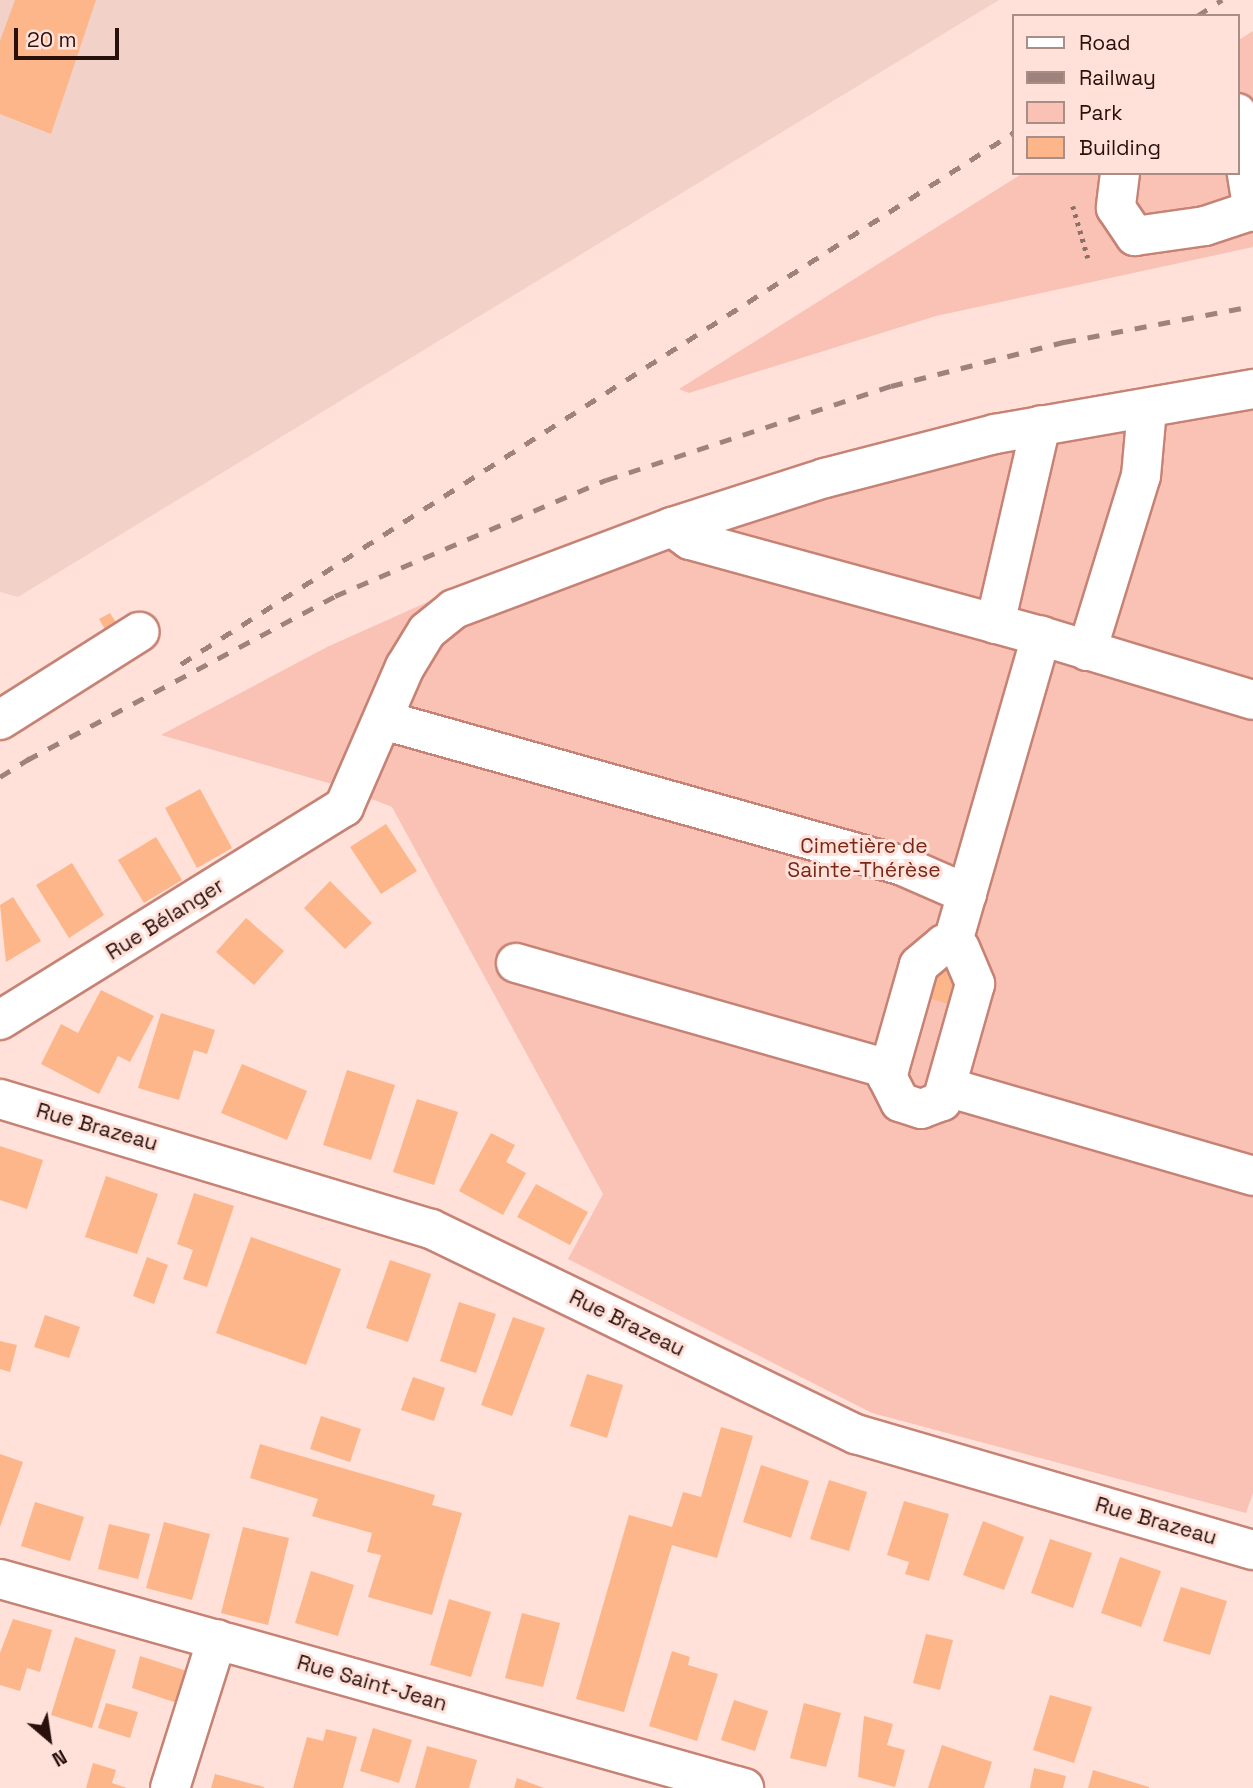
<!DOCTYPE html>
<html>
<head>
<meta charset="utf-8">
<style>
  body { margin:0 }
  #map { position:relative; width:1253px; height:1788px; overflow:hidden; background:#ffe1da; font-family:"Space Grotesk",sans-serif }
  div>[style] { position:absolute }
  .built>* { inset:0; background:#f2d1c9 }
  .green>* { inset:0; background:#f9c2b5 }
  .building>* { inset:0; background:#fcb689 }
  .path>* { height:4.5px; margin-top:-2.25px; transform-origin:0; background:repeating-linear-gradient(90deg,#8b706a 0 3.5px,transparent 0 8.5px) }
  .roads { filter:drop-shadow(2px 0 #c68375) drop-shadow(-2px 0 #c68375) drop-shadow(0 2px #c68375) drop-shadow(0 -2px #c68375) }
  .minor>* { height:38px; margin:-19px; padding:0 19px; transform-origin:19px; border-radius:19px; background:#fff }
  .rail>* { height:5px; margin-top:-2.5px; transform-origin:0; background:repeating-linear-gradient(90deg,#9e827c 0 12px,transparent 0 24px) }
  span { translate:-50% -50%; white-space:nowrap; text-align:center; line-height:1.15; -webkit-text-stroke:6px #ffe1da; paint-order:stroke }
  .park-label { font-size:21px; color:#792716 }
  .street-label { font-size:21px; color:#29100b }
  .legend { position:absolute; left:1012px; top:14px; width:228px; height:161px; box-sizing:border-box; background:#ffe1da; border:2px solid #a98d87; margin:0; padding:9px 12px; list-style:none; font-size:21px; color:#29100b }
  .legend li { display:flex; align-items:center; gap:14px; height:35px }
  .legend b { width:35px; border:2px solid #a98d87 }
  .north { position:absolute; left:14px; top:1704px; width:70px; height:70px; -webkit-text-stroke:5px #ffe1da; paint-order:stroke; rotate:151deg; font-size:19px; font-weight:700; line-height:28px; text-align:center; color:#29100b }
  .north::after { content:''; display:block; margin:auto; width:24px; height:32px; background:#29100b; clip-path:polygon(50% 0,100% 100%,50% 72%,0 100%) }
  .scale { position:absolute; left:14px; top:28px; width:105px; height:32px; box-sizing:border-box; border:4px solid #29100b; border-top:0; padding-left:9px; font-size:21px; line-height:24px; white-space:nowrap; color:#29100b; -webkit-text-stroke:5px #ffe1da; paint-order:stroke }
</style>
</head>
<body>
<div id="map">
  <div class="built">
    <div style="clip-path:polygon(0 0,999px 0,18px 597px,0 592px)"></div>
  </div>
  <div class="green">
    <div style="clip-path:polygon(1253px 31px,1253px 247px,936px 316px,689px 393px,679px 389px,1023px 173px,1237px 173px,1237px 41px)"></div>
    <div style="clip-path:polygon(1253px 370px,1253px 1493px,1246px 1513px,872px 1413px,568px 1259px,603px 1194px,392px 807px,339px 786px,161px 735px,327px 647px,470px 583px,1055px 408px)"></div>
  </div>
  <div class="building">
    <div style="clip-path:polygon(15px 0,96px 0,51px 134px,0 114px,0 41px)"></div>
    <div style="clip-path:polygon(110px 613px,117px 624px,106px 631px,99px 619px)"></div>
    <div style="clip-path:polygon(200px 789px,232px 848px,197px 868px,165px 808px)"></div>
    <div style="clip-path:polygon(386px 824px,417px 871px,381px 894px,350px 847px)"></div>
    <div style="clip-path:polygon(156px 837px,182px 880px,144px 903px,118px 860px)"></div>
    <div style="clip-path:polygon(72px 863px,104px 915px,69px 938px,36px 885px)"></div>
    <div style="clip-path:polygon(330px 881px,372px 923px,345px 949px,304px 908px)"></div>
    <div style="clip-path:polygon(13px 897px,41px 941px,6px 962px,0 905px)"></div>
    <div style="clip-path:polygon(246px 918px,284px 951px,254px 985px,216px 952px)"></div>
    <div style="clip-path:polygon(941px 957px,959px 970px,954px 1006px,923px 996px)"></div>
    <div style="clip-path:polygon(101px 990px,154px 1016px,130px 1062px,118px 1056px,99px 1094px,41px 1064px,61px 1024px,78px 1033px)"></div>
    <div style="clip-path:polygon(161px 1013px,215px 1030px,207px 1054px,194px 1050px,179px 1100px,138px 1088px)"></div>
    <div style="clip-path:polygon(242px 1064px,307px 1091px,287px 1140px,221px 1113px)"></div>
    <div style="clip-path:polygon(347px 1070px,395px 1085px,371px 1160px,323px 1145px)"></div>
    <div style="clip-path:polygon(417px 1099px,458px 1112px,434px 1185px,393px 1172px)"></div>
    <div style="clip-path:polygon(491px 1133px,515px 1145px,506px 1162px,526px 1173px,503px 1215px,459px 1191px)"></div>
    <div style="clip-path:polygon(0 1146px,43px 1160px,27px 1209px,0 1200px)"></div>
    <div style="clip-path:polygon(106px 1176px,158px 1194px,137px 1254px,85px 1237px)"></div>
    <div style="clip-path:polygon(536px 1184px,588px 1212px,570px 1245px,517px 1217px)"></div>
    <div style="clip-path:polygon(194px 1193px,234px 1206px,207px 1287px,183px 1279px,193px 1250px,177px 1244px)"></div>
    <div style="clip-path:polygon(251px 1237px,341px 1269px,306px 1365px,216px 1333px)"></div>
    <div style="clip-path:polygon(147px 1257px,168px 1265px,154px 1304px,133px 1296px)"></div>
    <div style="clip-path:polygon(390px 1260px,431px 1274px,408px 1342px,366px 1328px)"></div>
    <div style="clip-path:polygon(459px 1302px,496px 1314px,476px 1373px,440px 1361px)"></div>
    <div style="clip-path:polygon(45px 1315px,80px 1327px,69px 1358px,34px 1347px)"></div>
    <div style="clip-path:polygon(513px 1317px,545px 1328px,512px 1416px,481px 1405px)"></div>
    <div style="clip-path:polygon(0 1341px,17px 1345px,10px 1372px,0 1369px)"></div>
    <div style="clip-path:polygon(587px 1374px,623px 1385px,607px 1438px,570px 1426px)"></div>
    <div style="clip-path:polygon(413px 1377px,445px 1388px,434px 1421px,401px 1410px)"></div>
    <div style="clip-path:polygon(321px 1416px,361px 1429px,350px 1462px,310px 1449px)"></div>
    <div style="clip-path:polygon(721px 1427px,753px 1436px,717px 1558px,672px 1545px,624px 1712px,576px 1699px,629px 1515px,672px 1527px,683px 1492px,701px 1497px)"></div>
    <div style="clip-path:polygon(260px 1444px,435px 1495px,432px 1505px,462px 1513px,432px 1615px,368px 1597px,381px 1555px,367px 1552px,372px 1533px,312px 1516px,318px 1499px,250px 1478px)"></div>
    <div style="clip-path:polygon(0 1454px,23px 1462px,0 1527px)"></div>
    <div style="clip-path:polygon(761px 1465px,809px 1481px,791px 1538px,743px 1522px)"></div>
    <div style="clip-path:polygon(829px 1480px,867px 1492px,849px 1551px,810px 1539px)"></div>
    <div style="clip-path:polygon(904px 1501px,949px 1514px,929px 1581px,905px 1574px,909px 1562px,887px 1555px)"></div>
    <div style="clip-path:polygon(35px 1502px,84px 1517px,70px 1561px,21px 1546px)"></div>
    <div style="clip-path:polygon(983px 1521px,1024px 1537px,1004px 1590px,963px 1575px)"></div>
    <div style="clip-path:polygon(164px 1522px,210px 1534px,192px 1600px,146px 1588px)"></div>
    <div style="clip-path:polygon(109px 1524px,150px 1534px,138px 1579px,98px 1569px)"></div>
    <div style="clip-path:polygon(243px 1527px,289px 1538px,268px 1625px,221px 1613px)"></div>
    <div style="clip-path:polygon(1050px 1539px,1092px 1553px,1073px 1608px,1031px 1593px)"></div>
    <div style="clip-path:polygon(1120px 1557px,1161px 1571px,1141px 1627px,1101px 1613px)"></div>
    <div style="clip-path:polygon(311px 1571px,354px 1585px,338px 1636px,295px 1623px)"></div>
    <div style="clip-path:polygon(1181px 1587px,1227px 1601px,1210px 1655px,1163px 1641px)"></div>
    <div style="clip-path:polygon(449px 1599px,491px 1612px,471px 1677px,430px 1665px)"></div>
    <div style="clip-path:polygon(522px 1613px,560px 1623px,543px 1687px,505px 1678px)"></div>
    <div style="clip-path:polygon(13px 1619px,52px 1630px,40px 1672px,27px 1668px,20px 1691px,0 1685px,0 1653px)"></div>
    <div style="clip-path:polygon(926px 1634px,953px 1640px,940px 1690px,913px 1683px)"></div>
    <div style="clip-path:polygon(75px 1637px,116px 1650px,92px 1728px,51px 1715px)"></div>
    <div style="clip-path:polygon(672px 1651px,690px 1657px,688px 1665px,718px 1674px,697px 1741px,649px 1726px)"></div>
    <div style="clip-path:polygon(140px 1656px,187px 1671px,177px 1703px,132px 1688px)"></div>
    <div style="clip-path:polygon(1050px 1695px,1092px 1707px,1074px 1763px,1033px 1750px)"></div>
    <div style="clip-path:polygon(734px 1700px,768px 1711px,755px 1751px,721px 1740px)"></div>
    <div style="clip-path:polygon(106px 1703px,138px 1712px,130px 1738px,98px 1728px)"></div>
    <div style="clip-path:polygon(804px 1703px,841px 1713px,826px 1767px,790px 1758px)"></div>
    <div style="clip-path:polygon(864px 1716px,893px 1724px,887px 1745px,905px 1750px,895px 1787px,858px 1777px)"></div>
    <div style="clip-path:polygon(373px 1728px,412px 1740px,399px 1783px,360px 1771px)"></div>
    <div style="clip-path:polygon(326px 1729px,357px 1737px,343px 1788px,293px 1788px,307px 1737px,323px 1741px)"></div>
    <div style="clip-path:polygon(942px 1745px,992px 1762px,984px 1788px,928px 1788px)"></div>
    <div style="clip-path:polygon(427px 1746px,477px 1760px,469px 1788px,415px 1788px)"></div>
    <div style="clip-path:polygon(93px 1763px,116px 1770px,112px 1783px,127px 1788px,86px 1788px)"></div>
    <div style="clip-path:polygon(1034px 1768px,1066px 1776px,1063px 1788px,1030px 1788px)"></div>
    <div style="clip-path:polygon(1093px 1770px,1149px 1787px,1149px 1788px,1088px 1788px)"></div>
    <div style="clip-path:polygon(215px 1774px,264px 1787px,264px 1788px,211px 1788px)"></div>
    <div style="clip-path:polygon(517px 1778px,544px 1788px,514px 1788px)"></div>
  </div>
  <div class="path">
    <div style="left:1073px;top:206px;width:54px;rotate:73.9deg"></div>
  </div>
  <div class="roads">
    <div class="minor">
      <div style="left:1237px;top:113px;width:100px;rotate:80.8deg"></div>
      <div style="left:1120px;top:173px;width:35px;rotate:97deg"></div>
      <div style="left:1116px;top:208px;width:34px;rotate:56deg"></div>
      <div style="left:1135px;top:236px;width:71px;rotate:-8.1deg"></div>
      <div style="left:1205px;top:226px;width:51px;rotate:-18.4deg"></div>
      <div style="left:672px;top:527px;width:22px;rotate:36deg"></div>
      <div style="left:690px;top:540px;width:364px;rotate:15.3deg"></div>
      <div style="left:995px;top:624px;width:204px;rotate:-77deg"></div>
      <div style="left:1087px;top:651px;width:183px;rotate:-72.9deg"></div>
      <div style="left:1141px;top:476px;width:67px;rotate:-84.9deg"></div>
      <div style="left:0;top:720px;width:165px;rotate:-32.3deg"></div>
      <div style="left:383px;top:720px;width:540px;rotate:15.68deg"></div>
      <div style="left:903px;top:866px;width:70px;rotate:23.6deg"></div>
      <div style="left:944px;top:944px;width:16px;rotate:14deg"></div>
      <div style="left:960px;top:948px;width:39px;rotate:67deg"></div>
      <div style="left:975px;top:984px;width:122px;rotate:105.8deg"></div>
      <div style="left:942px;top:1101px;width:22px;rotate:159deg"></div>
      <div style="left:921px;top:1109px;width:22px;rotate:-162deg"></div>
      <div style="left:900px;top:1102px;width:28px;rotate:-117deg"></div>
      <div style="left:887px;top:1077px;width:116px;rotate:-74.1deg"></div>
      <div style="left:919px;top:965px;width:33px;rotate:-40deg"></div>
      <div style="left:952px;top:945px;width:322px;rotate:-73.9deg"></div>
      <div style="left:1041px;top:636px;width:221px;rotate:16.8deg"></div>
      <div style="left:516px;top:963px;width:388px;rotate:15.9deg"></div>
      <div style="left:0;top:1020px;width:405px;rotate:-31.8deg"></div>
      <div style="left:344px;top:807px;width:153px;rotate:-66.5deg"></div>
      <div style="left:405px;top:667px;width:42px;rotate:-58.6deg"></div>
      <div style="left:427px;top:631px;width:35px;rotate:-39deg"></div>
      <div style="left:454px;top:609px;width:233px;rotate:-20.6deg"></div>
      <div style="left:672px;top:527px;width:161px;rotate:-17.8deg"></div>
      <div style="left:825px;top:478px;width:176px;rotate:-14.5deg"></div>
      <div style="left:995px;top:434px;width:262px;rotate:-9.9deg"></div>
      <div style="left:947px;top:1087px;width:319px;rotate:16.2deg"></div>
      <div style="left:0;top:1099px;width:450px;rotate:16.8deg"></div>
      <div style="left:431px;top:1229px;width:472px;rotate:25.8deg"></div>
      <div style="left:856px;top:1434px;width:414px;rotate:16.3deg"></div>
      <div style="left:0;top:1579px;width:773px;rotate:15.69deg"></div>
      <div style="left:170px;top:1788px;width:156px;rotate:-72.5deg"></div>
    </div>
  </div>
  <div class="rail">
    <div style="left:1197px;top:16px;width:30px;rotate:-33deg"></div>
    <div style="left:181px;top:664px;width:987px;rotate:-32.55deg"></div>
    <div style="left:27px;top:760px;width:349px;rotate:-28deg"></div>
    <div style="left:335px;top:596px;width:295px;rotate:-23.2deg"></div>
    <div style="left:606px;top:480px;width:300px;rotate:-18.3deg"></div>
    <div style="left:891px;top:386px;width:179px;rotate:-14.3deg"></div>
    <div style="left:1064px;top:342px;width:192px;rotate:-10.8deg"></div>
    <div style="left:0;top:777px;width:41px;rotate:-32.2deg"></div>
  </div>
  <div class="park-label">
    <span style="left:864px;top:858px">Cimetière de<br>Sainte-Thérèse</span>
  </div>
  <div class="street-label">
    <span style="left:165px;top:919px;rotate:-32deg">Rue Bélanger</span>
    <span style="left:97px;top:1127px;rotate:16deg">Rue Brazeau</span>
    <span style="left:627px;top:1323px;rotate:26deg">Rue Brazeau</span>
    <span style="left:1156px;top:1521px;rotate:16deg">Rue Brazeau</span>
    <span style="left:372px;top:1683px;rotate:16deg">Rue Saint-Jean</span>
  </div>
  <ul class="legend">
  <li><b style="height:9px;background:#fff"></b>Road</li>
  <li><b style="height:9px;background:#9e827c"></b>Railway</li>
  <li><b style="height:19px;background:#f9c2b5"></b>Park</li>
  <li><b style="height:19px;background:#fcb689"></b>Building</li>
  </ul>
  <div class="north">N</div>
  <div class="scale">20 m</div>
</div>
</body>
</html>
